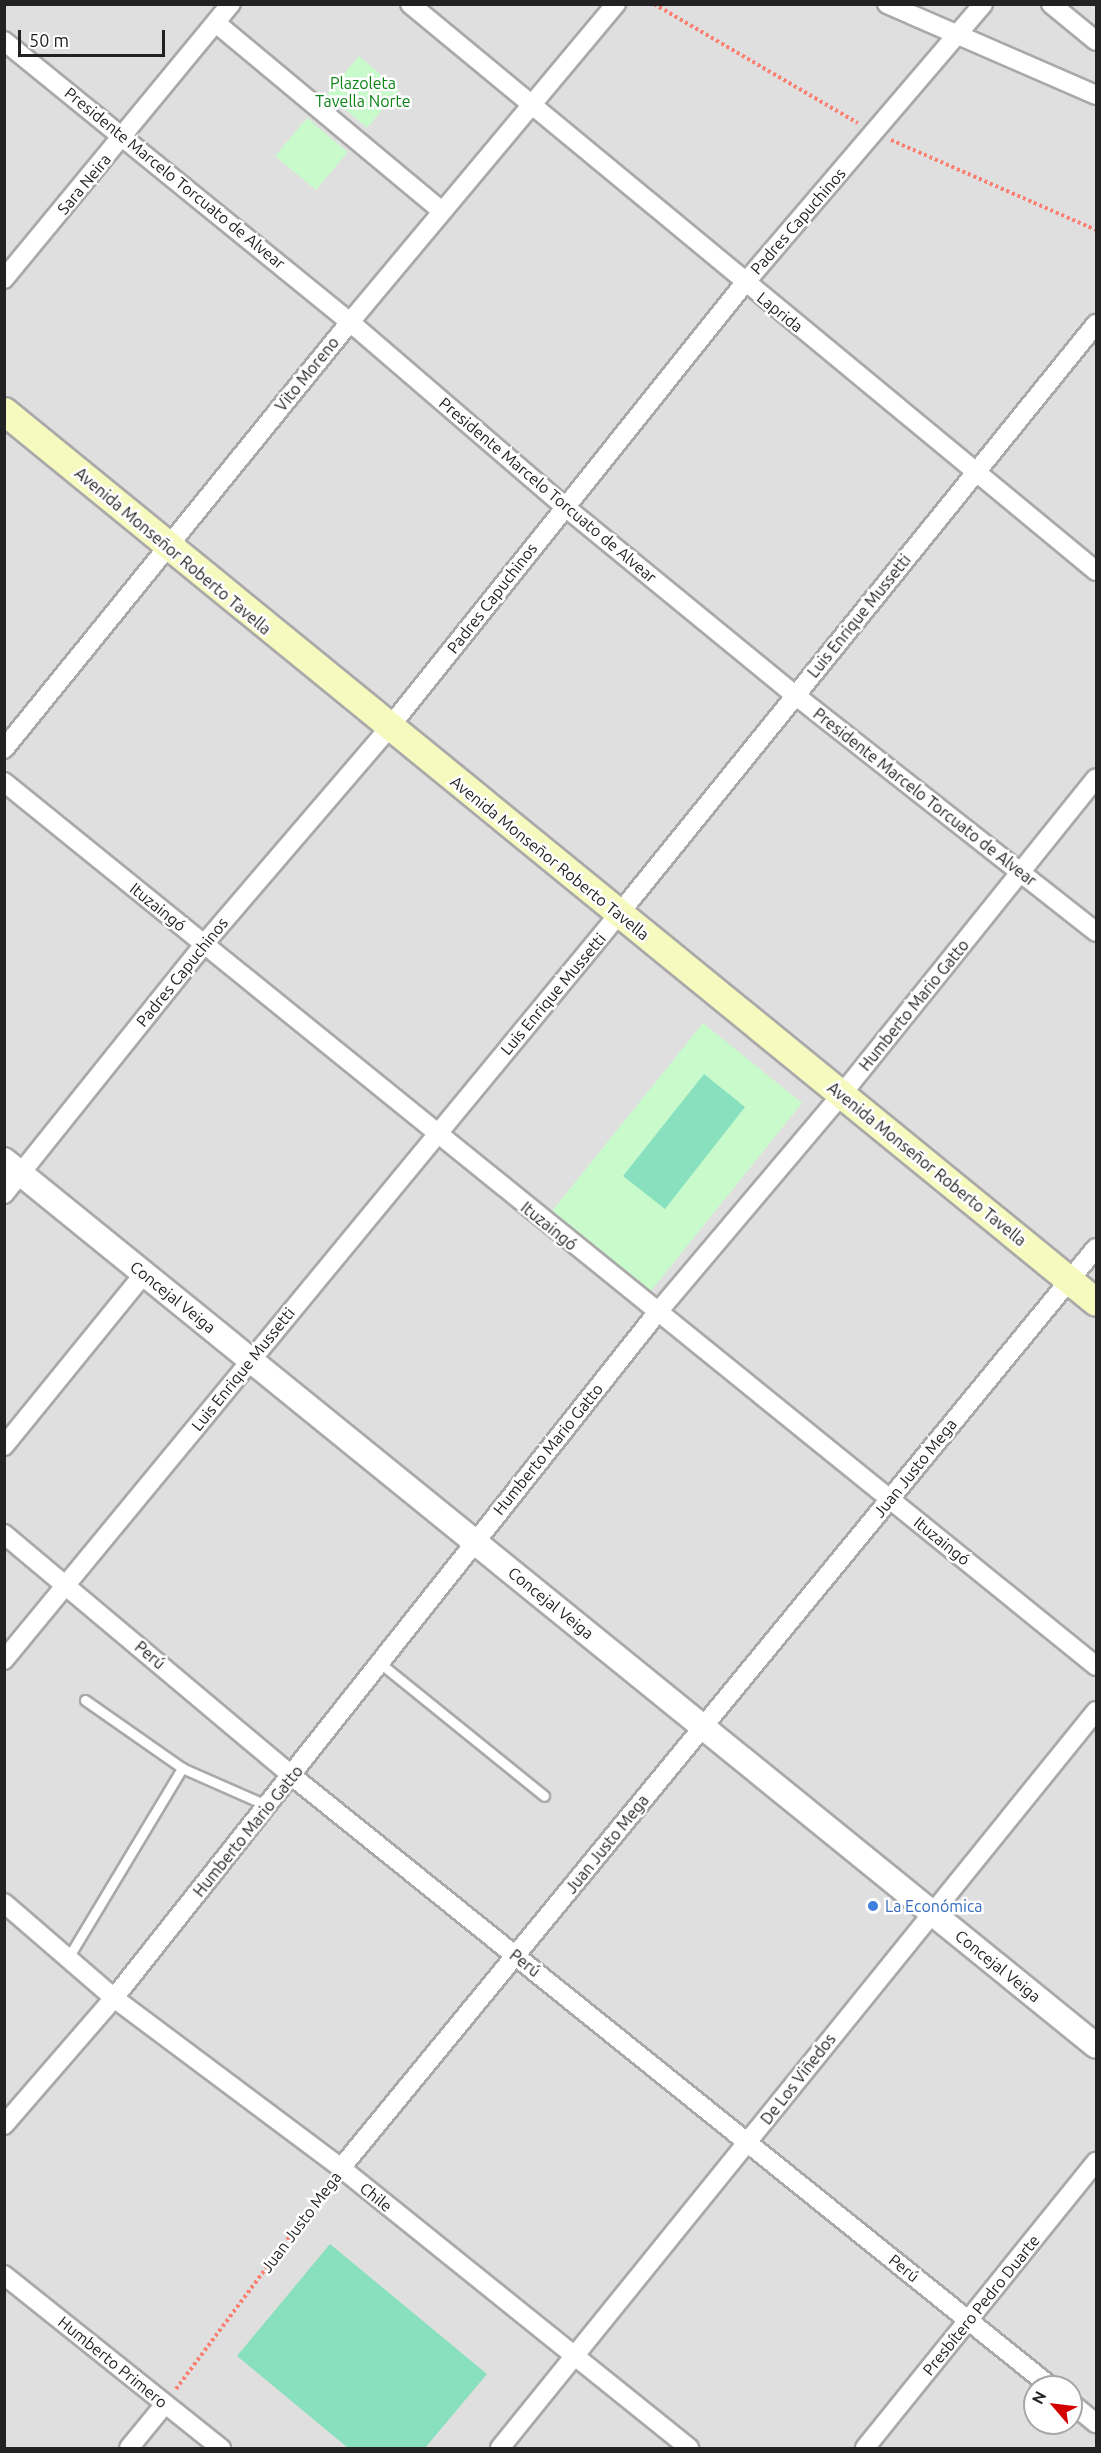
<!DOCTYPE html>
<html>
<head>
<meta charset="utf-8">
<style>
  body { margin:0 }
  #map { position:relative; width:1101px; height:2453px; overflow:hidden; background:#f2efe9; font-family:Ubuntu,sans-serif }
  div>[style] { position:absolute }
  .residential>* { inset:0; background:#e0dfdf }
  .park>* { inset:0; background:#c8facc }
  .pitch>* { inset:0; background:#88e0be }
  .path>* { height:4px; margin-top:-2px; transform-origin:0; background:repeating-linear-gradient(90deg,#fa8072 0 3px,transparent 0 6px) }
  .roads { filter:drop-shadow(2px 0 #a9a9a9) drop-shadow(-2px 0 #a9a9a9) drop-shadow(0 2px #a9a9a9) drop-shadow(0 -2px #a9a9a9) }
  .service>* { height:9px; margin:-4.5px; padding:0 4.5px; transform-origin:4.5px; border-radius:4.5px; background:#fff }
  .minor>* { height:18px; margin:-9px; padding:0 9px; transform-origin:9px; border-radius:9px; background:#fff }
  .tertiary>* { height:24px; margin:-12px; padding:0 12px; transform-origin:12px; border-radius:12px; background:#fff }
  .secondary>* { height:27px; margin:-13.5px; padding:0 13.5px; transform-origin:13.5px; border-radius:13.5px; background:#f7fabf }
  .dots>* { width:16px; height:16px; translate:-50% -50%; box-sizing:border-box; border:3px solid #fff; border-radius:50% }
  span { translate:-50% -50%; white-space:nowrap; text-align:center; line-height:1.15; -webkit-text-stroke:5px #fff; paint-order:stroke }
  .park-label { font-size:16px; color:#0c8416 }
  .street-label { font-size:16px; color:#222 }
  .shop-label { font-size:16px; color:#366cbe }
  .left { translate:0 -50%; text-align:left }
  .frame { position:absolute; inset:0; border:6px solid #222; pointer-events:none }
  .north { position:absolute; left:1023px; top:2375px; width:60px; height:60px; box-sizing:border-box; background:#fff; border:2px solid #a7a7a7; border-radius:50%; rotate:298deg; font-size:16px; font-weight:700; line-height:24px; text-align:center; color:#222 }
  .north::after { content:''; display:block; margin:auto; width:21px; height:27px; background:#d40000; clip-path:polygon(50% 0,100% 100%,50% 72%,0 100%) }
  .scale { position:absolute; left:18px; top:30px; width:147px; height:27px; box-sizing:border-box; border:3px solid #222; border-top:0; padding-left:8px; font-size:18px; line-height:21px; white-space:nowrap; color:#222; -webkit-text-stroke:4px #fff; paint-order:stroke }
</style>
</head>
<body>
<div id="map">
  <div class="residential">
    <div style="clip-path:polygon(evenodd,5px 5px,1096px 5px,1096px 2448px,5px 2448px,5px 5px,1035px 2387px,1071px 2387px,1071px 2423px,1035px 2423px,1035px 2387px)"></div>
  </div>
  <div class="park">
    <div style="clip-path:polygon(359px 56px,399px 90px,367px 128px,327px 94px)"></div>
    <div style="clip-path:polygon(307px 118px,348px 152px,316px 190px,275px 156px)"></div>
    <div style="clip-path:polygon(703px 1023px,802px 1103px,651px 1291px,552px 1211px)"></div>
  </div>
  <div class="pitch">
    <div style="clip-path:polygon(704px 1074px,745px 1107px,665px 1209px,623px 1176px)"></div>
    <div style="clip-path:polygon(330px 2244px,487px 2374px,425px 2448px,348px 2448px,237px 2356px)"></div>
  </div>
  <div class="path">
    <div style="left:654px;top:4px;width:236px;rotate:30.3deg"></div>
    <div style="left:891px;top:140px;width:224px;rotate:23.7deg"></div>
    <div style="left:176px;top:2389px;width:259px;rotate:-53.3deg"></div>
  </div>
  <div class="roads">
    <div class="service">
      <div style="left:380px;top:1663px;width:211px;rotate:39deg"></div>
      <div style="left:85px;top:1700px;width:118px;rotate:35deg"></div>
      <div style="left:182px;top:1768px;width:94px;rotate:23.8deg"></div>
      <div style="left:68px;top:1958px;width:222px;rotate:-59deg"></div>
    </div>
    <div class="minor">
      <div style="left:410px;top:4px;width:890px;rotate:39.57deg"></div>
      <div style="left:887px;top:4px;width:228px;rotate:23.5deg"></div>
      <div style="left:1051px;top:4px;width:58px;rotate:39.4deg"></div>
      <div style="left:216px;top:23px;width:294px;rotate:39.8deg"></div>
      <div style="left:4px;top:41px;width:446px;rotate:39.1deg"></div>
      <div style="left:350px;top:322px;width:282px;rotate:40.7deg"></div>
      <div style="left:564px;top:506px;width:298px;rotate:39.3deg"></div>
      <div style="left:795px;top:695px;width:383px;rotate:38.2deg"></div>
      <div style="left:4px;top:279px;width:357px;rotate:-50.5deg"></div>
      <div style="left:4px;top:749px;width:550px;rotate:-50.98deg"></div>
      <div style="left:350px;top:322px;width:415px;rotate:-50.1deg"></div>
      <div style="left:4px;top:782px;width:1405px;rotate:38.99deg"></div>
      <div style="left:4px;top:1194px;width:320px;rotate:-51.3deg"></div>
      <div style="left:204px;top:944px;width:284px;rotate:-49.4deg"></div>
      <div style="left:389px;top:728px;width:568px;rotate:-51.36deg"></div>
      <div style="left:744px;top:284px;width:368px;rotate:-49.5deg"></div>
      <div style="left:4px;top:1446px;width:222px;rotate:-50.9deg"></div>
      <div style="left:4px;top:1534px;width:376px;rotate:40deg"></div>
      <div style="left:292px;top:1776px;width:974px;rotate:38.83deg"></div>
      <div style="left:4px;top:1660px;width:967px;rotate:-50.5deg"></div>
      <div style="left:619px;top:914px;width:759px;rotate:-51.05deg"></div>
      <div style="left:4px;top:1903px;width:145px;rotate:40.8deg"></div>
      <div style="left:114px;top:1998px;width:284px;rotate:36.8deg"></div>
      <div style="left:341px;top:2168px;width:447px;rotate:38.8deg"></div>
      <div style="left:4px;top:2125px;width:168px;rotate:-49.1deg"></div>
      <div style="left:114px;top:1998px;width:874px;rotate:-51.6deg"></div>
      <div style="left:657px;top:1313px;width:287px;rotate:-49.8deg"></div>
      <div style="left:842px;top:1094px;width:405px;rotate:-51.2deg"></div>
      <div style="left:341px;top:2168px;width:1190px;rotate:-50.63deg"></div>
      <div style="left:4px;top:2275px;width:278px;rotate:38.6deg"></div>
      <div style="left:1071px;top:2403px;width:32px;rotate:39deg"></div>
      <div style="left:129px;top:2448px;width:57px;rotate:-50.7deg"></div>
      <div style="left:500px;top:2448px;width:948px;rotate:-51.04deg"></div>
      <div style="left:865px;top:2448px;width:368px;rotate:-51.1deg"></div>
    </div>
    <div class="tertiary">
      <div style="left:4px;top:1160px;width:1406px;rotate:39.05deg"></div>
    </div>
    <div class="secondary">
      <div style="left:4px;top:411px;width:1409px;rotate:39.21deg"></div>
    </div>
  </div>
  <div class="dots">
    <div style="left:873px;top:1906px;background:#3f7fe0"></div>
  </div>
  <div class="park-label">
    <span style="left:363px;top:92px">Plazoleta<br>Tavella Norte</span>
  </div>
  <div class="street-label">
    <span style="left:175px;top:178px;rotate:39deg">Presidente Marcelo Torcuato de Alvear</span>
    <span style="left:84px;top:184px;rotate:-50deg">Sara Neira</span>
    <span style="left:798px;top:221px;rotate:-49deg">Padres Capuchinos</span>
    <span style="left:780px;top:312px;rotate:39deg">Laprida</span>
    <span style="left:307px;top:374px;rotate:-51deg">Vito Moreno</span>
    <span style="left:548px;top:490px;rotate:40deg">Presidente Marcelo Torcuato de Alvear</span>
    <span style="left:173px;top:551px;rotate:40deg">Avenida Monseñor Roberto Tavella</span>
    <span style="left:492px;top:598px;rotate:-52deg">Padres Capuchinos</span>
    <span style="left:859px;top:616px;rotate:-51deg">Luis Enrique Mussetti</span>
    <span style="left:925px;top:797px;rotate:38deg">Presidente Marcelo Torcuato de Alvear</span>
    <span style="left:550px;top:858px;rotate:39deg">Avenida Monseñor Roberto Tavella</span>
    <span style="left:158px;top:907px;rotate:39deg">Ituzaingó</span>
    <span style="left:182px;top:972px;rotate:-51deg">Padres Capuchinos</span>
    <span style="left:553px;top:994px;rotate:-50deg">Luis Enrique Mussetti</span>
    <span style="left:914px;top:1005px;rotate:-51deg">Humberto Mario Gatto</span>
    <span style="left:927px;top:1164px;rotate:39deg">Avenida Monseñor Roberto Tavella</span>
    <span style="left:549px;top:1226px;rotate:39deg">Ituzaingó</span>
    <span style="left:173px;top:1297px;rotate:39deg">Concejal Veiga</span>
    <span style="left:243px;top:1369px;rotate:-51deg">Luis Enrique Mussetti</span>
    <span style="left:548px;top:1449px;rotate:-51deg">Humberto Mario Gatto</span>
    <span style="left:915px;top:1468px;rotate:-51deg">Juan Justo Mega</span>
    <span style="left:942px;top:1541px;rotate:39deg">Ituzaingó</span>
    <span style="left:551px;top:1603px;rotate:39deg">Concejal Veiga</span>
    <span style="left:150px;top:1655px;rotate:40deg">Perú</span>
    <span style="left:248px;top:1831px;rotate:-51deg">Humberto Mario Gatto</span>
    <span style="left:607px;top:1844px;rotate:-51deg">Juan Justo Mega</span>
    <span style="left:525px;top:1963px;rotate:38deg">Perú</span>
    <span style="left:998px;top:1966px;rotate:39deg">Concejal Veiga</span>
    <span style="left:798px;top:2079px;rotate:-52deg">De Los Viñedos</span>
    <span style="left:376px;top:2197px;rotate:39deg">Chile</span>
    <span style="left:301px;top:2222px;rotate:-53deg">Juan Justo Mega</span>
    <span style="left:904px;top:2268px;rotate:39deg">Perú</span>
    <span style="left:981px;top:2305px;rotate:-51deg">Presbítero Pedro Duarte</span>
    <span style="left:113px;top:2362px;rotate:39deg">Humberto Primero</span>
  </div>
  <div class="shop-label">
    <span class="left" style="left:885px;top:1906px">La Económica</span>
  </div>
  <div class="frame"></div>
  <div class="north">N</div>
  <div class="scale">50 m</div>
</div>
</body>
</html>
